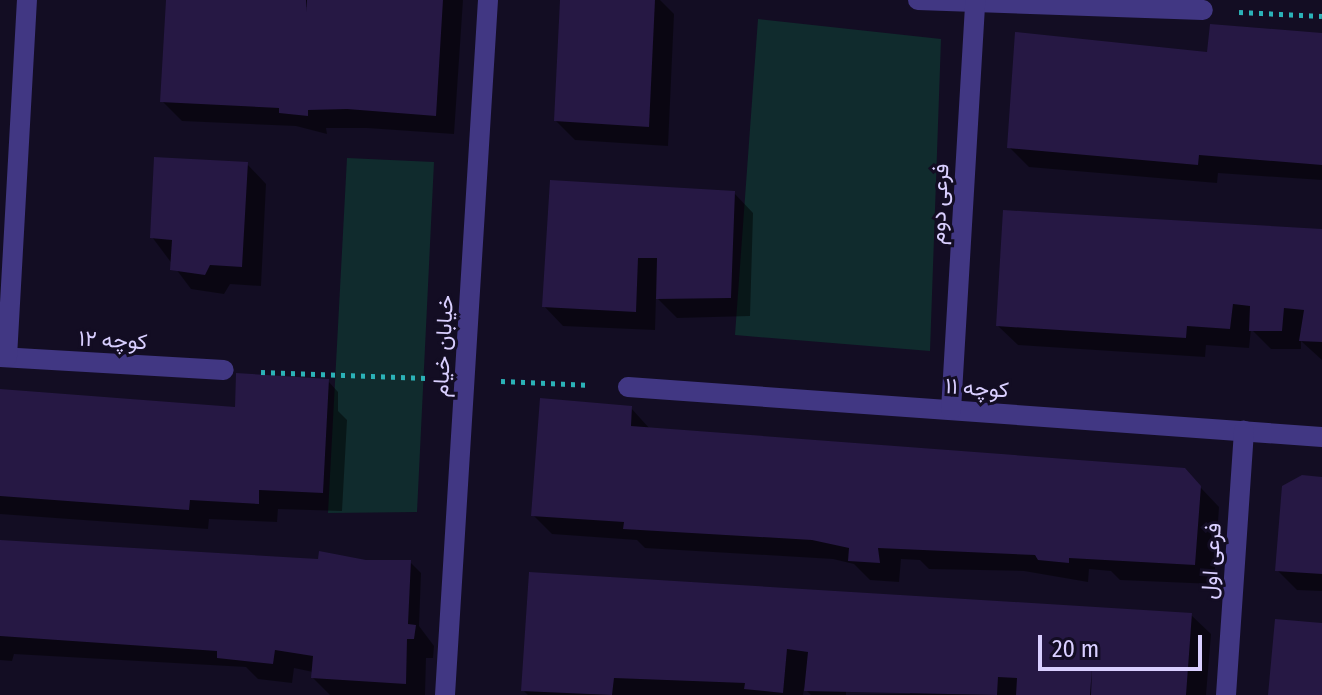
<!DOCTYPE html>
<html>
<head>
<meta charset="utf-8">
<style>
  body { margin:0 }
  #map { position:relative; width:1322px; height:695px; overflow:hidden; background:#130d23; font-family:"Fira Sans Condensed",Vazirmatn,sans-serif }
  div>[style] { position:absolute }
  .green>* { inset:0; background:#102b2d }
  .shadow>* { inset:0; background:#0007 }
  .building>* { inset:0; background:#261844 }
  .path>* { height:5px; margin-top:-2.5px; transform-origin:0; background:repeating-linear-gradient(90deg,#2bb2b7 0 4px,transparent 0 10px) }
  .minor>* { height:20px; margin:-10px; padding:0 10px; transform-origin:10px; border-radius:10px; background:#413783 }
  span { translate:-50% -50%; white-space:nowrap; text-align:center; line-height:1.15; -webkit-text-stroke:6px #130d23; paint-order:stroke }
  .street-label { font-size:22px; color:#d9cfff }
  .scale { position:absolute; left:1038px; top:635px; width:164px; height:36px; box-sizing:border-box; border:4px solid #d9cfff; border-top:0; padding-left:10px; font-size:24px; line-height:28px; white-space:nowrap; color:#d9cfff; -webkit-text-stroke:6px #130d23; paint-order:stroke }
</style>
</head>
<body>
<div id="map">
  <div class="green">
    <div style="clip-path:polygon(758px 19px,941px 39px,930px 351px,735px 335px)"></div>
    <div style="clip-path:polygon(347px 158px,434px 162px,417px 512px,328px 513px)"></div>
  </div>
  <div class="shadow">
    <div style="clip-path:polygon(evenodd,168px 0,463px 0,454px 134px,367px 128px,326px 128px,327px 134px,296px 126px,182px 121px,162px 101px,168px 0,303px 7px,307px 7px,306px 23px,303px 7px)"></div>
    <div style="clip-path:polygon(562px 0,660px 0,674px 14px,668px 146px,575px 140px,556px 121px)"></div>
    <div style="clip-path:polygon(1322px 34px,1322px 180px,1218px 173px,1217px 183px,1029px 167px,1010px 148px,1209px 54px)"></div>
    <div style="clip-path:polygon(247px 164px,266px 184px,261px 286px,230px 284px,224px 294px,191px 289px,152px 237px)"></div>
    <div style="clip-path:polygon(734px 193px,753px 213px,750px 316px,677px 318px,656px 297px,655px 330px,563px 326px,544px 306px)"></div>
    <div style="clip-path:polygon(1322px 233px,1322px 360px,1301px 341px,1301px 349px,1271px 349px,1251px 329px,1249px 348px,1206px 345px,1205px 357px,1018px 345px,998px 326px)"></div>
    <div style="clip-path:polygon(328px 381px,338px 392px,338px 411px,347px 420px,342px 511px,278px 509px,277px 522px,209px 519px,208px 529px,0 514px,0 391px,242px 411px)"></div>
    <div style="clip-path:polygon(631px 408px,650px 429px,1184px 470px,1219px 507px,1214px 584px,1120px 580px,1111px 571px,1089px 569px,1088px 582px,1024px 571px,929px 569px,920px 560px,901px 559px,899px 582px,870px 580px,854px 564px,833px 559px,645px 548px,637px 540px,552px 534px,533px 515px)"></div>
    <div style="clip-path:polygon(1322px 479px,1322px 591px,1297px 590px,1277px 570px)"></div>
    <div style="clip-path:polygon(0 542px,320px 561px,321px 553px,348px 560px,410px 562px,421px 573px,419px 626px,434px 646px,433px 658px,426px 658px,425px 695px,330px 695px,313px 678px,313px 672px,294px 668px,292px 683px,258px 679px,246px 667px,14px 654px,12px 661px,0 660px)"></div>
    <div style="clip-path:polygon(evenodd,531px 574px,1191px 615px,1211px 634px,1206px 695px,811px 695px,804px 688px,803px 695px,528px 695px,523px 690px,531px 574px,910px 690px,910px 694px,846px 695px,846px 691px,910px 690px)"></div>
  </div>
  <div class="building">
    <div style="clip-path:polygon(166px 0,306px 0,306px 12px,307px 0,443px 0,436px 116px,347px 109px,308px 110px,308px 116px,279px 113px,279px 108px,160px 102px)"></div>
    <div style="clip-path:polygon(560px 0,655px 0,649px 127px,554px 121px)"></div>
    <div style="clip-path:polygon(1210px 24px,1322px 33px,1322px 165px,1199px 155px,1198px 165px,1007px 148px,1015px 32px,1207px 52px)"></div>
    <div style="clip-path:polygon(154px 157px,248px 162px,242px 267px,210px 265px,205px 275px,170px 270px,172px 240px,150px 238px)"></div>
    <div style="clip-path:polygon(550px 180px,735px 191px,731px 298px,656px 299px,657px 258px,638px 258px,636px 312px,542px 307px)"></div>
    <div style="clip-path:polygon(1003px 210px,1322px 229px,1322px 342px,1299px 341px,1304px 310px,1284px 308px,1282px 331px,1249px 331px,1250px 306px,1233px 304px,1230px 329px,1187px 326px,1186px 338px,996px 326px)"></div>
    <div style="clip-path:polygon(236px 373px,329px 379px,323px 493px,259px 490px,259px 504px,190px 500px,189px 510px,0 496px,0 389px,235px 407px)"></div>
    <div style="clip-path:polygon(540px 398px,632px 406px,631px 426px,1185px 468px,1201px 486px,1195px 565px,1069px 558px,1069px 563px,1038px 560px,1035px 555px,878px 548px,880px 563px,848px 561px,849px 548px,812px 540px,623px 529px,624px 522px,531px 516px)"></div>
    <div style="clip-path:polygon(1302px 475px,1322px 477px,1322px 574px,1275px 571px,1282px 486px)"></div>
    <div style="clip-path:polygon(0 540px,318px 559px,319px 551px,366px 560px,411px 560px,408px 624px,416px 625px,414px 639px,407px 639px,406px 684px,311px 678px,313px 656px,275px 650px,273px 664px,217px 658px,217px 651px,0 636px)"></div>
    <div style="clip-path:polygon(529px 572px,1192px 613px,1186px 695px,1091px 695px,1092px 668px,1090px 695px,1016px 695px,1017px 678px,998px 677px,997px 695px,804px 691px,808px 652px,787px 649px,783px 693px,744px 689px,745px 683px,614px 678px,612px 695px,521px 691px)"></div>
    <div style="clip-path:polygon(1275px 619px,1322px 623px,1322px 695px,1268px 695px)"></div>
  </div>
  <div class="path">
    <div style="left:1239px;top:12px;width:83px;rotate:2.8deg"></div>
    <div style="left:261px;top:372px;width:166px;rotate:2.1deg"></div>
    <div style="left:501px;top:381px;width:90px;rotate:2.5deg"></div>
  </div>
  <div class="minor">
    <div style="left:918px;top:0;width:285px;rotate:2deg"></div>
    <div style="left:0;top:357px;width:224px;rotate:3.3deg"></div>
    <div style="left:7px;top:357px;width:358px;rotate:-86.8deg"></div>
    <div style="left:628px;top:387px;width:696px;rotate:4.12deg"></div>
    <div style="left:951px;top:410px;width:411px;rotate:-86.6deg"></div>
    <div style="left:445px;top:695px;width:696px;rotate:-86.46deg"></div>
    <div style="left:1226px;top:695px;width:265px;rotate:-86.1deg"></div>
  </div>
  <div class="street-label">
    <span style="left:939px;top:204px;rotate:-87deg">فرعی دوم</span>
    <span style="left:113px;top:340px;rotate:3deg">کوچه ۱۲</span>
    <span style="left:443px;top:346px;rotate:-87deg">خیابان خیام</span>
    <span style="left:977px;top:388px;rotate:4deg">کوچه ۱۱</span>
    <span style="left:1211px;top:561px;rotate:-86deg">فرعی اول</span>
  </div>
  <div class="scale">20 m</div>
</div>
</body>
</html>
